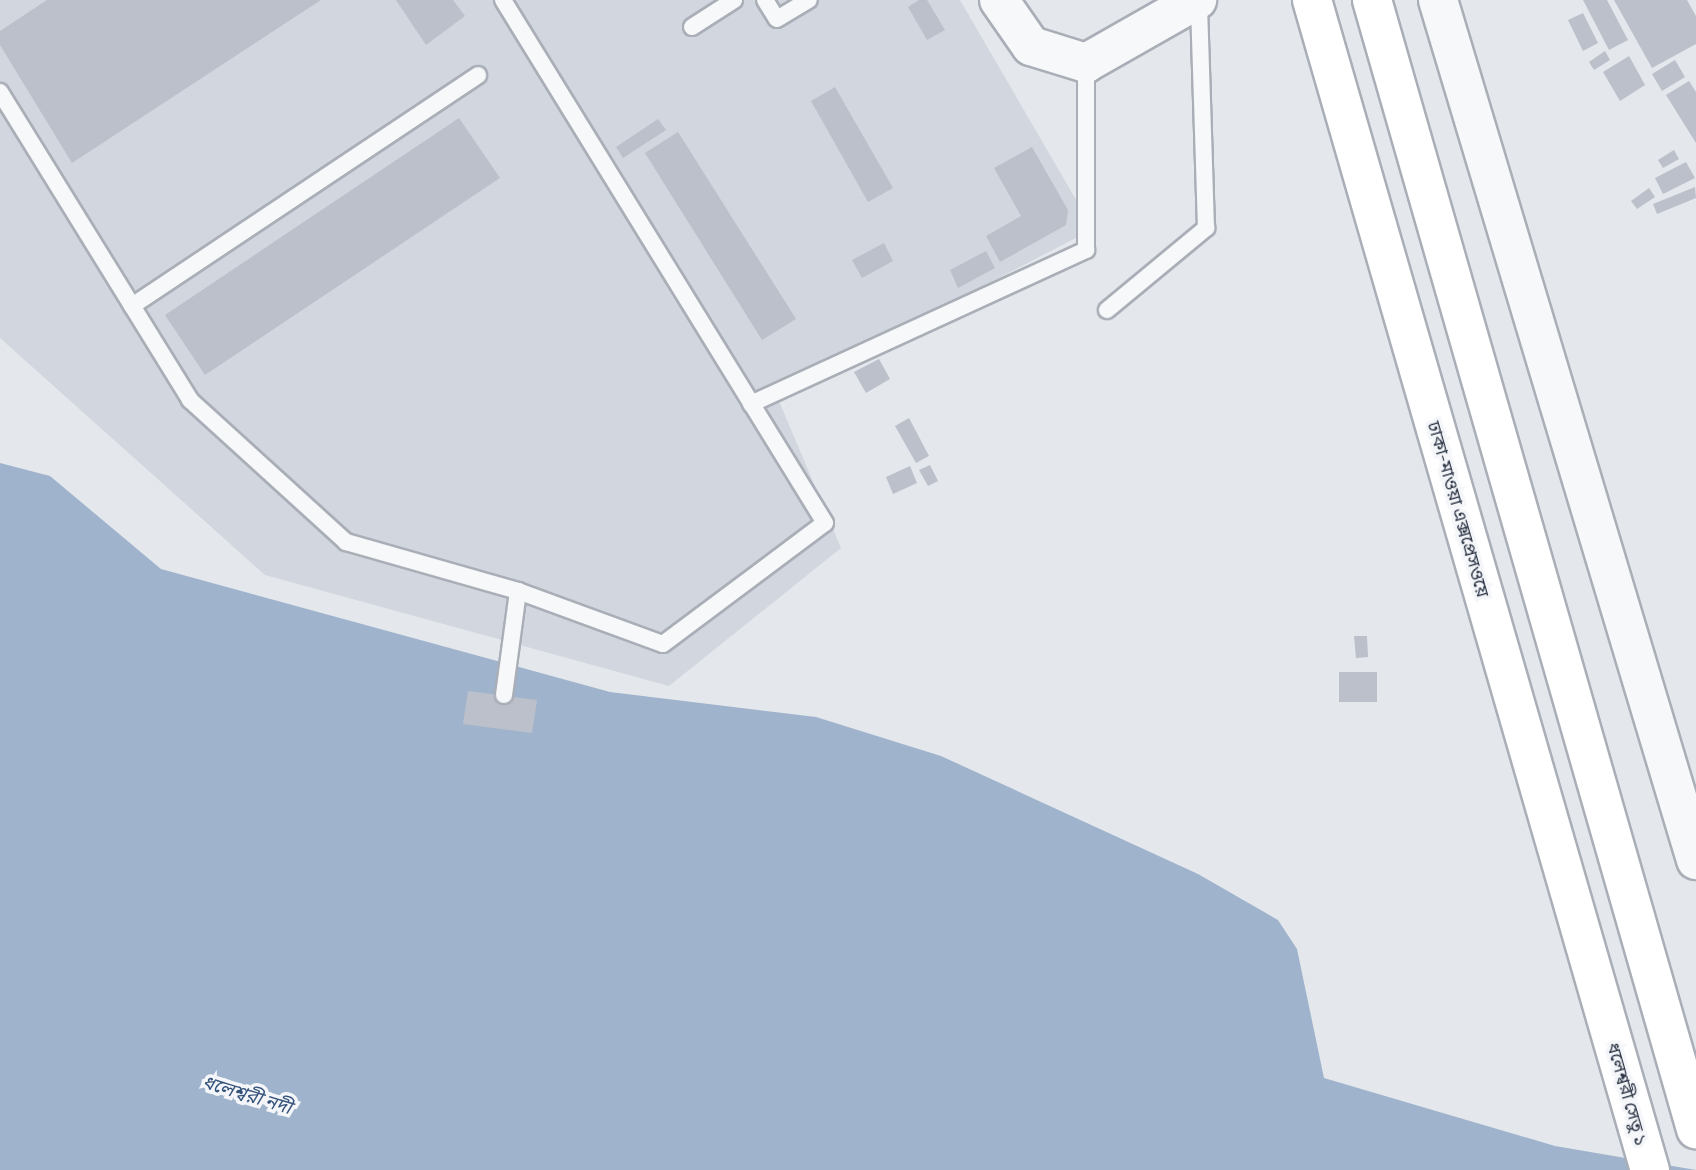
<!DOCTYPE html>
<html>
<head>
<meta charset="utf-8">
<style>
  body { margin:0 }
  #map { position:relative; width:1696px; height:1170px; overflow:hidden; background:#e4e7ec; font-family:Manrope,"Noto Sans Bengali",sans-serif }
  div>[style] { position:absolute }
  .built>* { inset:0; background:#d2d6de }
  .water>* { inset:0; background:#9fb4cc }
  .building>* { inset:0; background:#bbc0ca }
  .roads { filter:drop-shadow(2px 0 #a9aeb7) drop-shadow(-2px 0 #a9aeb7) drop-shadow(0 2px #a9aeb7) drop-shadow(0 -2px #a9aeb7) }
  .service>* { height:16px; margin:-8px; padding:0 8px; transform-origin:8px; border-radius:8px; background:#f7f8fa }
  .tertiary>* { height:38px; margin:-19px; padding:0 19px; transform-origin:19px; border-radius:19px; background:#f7f8fa }
  .motorway>* { height:38px; margin:-19px; padding:0 19px; transform-origin:19px; border-radius:19px; background:#fff }
  span { translate:-50% -50%; white-space:nowrap; text-align:center; line-height:1.15; -webkit-text-stroke:7px #f4f6f9; paint-order:stroke }
  .street-label { font-size:18px; color:#2b3445 }
  .water-label { font-size:19px; color:#34527a; font-style:italic }
</style>
</head>
<body>
<div id="map">
  <div class="built">
    <div style="clip-path:polygon(0 0,960px 0,1093px 229px,776px 394px,841px 548px,669px 686px,265px 575px,0 338px)"></div>
  </div>
  <div class="water">
    <div style="clip-path:polygon(0 463px,50px 476px,161px 569px,610px 692px,816px 717px,941px 756px,1198px 874px,1278px 920px,1297px 949px,1324px 1078px,1555px 1146px,1696px 1170px,0 1170px)"></div>
  </div>
  <div class="building">
    <div style="clip-path:polygon(47px 0,321px 0,72px 163px,0 45px,0 31px)"></div>
    <div style="clip-path:polygon(396px 0,453px 0,465px 16px,426px 45px)"></div>
    <div style="clip-path:polygon(919px 0,927px 0,945px 30px,927px 40px,908px 7px)"></div>
    <div style="clip-path:polygon(1583px 0,1607px 0,1628px 40px,1609px 50px)"></div>
    <div style="clip-path:polygon(1614px 0,1687px 0,1696px 16px,1696px 44px,1652px 68px)"></div>
    <div style="clip-path:polygon(1583px 13px,1598px 43px,1583px 51px,1568px 20px)"></div>
    <div style="clip-path:polygon(1605px 51px,1610px 60px,1594px 70px,1589px 62px)"></div>
    <div style="clip-path:polygon(1629px 56px,1645px 85px,1620px 101px,1603px 72px)"></div>
    <div style="clip-path:polygon(1675px 60px,1685px 77px,1662px 91px,1652px 74px)"></div>
    <div style="clip-path:polygon(1689px 81px,1696px 92px,1696px 143px,1666px 95px)"></div>
    <div style="clip-path:polygon(835px 87px,893px 188px,868px 202px,811px 101px)"></div>
    <div style="clip-path:polygon(459px 118px,500px 178px,205px 375px,165px 315px)"></div>
    <div style="clip-path:polygon(658px 119px,666px 130px,623px 158px,616px 147px)"></div>
    <div style="clip-path:polygon(678px 132px,796px 319px,762px 340px,645px 153px)"></div>
    <div style="clip-path:polygon(1032px 147px,1068px 210px,1066px 225px,1000px 262px,986px 236px,1021px 216px,994px 168px)"></div>
    <div style="clip-path:polygon(1674px 150px,1679px 159px,1663px 168px,1658px 160px)"></div>
    <div style="clip-path:polygon(1686px 162px,1695px 178px,1663px 194px,1655px 178px)"></div>
    <div style="clip-path:polygon(1695px 187px,1696px 198px,1657px 214px,1653px 204px)"></div>
    <div style="clip-path:polygon(1649px 188px,1655px 197px,1637px 209px,1631px 201px)"></div>
    <div style="clip-path:polygon(884px 243px,893px 261px,862px 278px,852px 260px)"></div>
    <div style="clip-path:polygon(986px 251px,995px 268px,958px 288px,950px 270px)"></div>
    <div style="clip-path:polygon(879px 359px,890px 379px,866px 393px,854px 372px)"></div>
    <div style="clip-path:polygon(909px 418px,929px 456px,916px 463px,895px 426px)"></div>
    <div style="clip-path:polygon(930px 465px,938px 481px,928px 486px,919px 470px)"></div>
    <div style="clip-path:polygon(910px 466px,917px 483px,893px 494px,886px 477px)"></div>
    <div style="clip-path:polygon(1354px 636px,1367px 636px,1368px 657px,1356px 658px)"></div>
    <div style="clip-path:polygon(1339px 672px,1377px 672px,1377px 702px,1339px 702px)"></div>
    <div style="clip-path:polygon(468px 691px,537px 700px,532px 733px,463px 724px)"></div>
  </div>
  <div class="roads">
    <div class="service">
      <div style="left:765px;top:0;width:22px;rotate:58deg"></div>
      <div style="left:777px;top:19px;width:37px;rotate:-31deg"></div>
      <div style="left:692px;top:27px;width:50px;rotate:-32.7deg"></div>
      <div style="left:0;top:92px;width:362px;rotate:58.3deg"></div>
      <div style="left:190px;top:400px;width:211px;rotate:42.3deg"></div>
      <div style="left:346px;top:542px;width:179px;rotate:15.9deg"></div>
      <div style="left:518px;top:591px;width:154px;rotate:20.1deg"></div>
      <div style="left:663px;top:644px;width:202px;rotate:-36.8deg"></div>
      <div style="left:825px;top:523px;width:614px;rotate:-121.62deg"></div>
      <div style="left:132px;top:306px;width:416px;rotate:-33.7deg"></div>
      <div style="left:1107px;top:310px;width:129px;rotate:-39.6deg"></div>
      <div style="left:1206px;top:228px;width:228px;rotate:-91.8deg"></div>
      <div style="left:751px;top:404px;width:369px;rotate:-24.7deg"></div>
      <div style="left:1086px;top:250px;width:187px;rotate:-90deg"></div>
      <div style="left:504px;top:695px;width:105px;rotate:-82.3deg"></div>
    </div>
    <div class="tertiary">
      <div style="left:999px;top:0;width:56px;rotate:55.2deg"></div>
      <div style="left:1031px;top:46px;width:58px;rotate:17.2deg"></div>
      <div style="left:1086px;top:63px;width:128px;rotate:-29.6deg"></div>
      <div style="left:1438px;top:0;width:898px;rotate:73.3deg"></div>
    </div>
    <div class="motorway">
      <div style="left:1312px;top:0;width:1218px;rotate:73.89deg"></div>
      <div style="left:1372px;top:0;width:1175px;rotate:73.99deg"></div>
    </div>
  </div>
  <div class="street-label">
    <span style="left:1459px;top:509px;rotate:74deg">ঢাকা-মাওয়া এক্সপ্রেসওয়ে</span>
    <span style="left:1628px;top:1094px;rotate:74deg">ধলেশ্বরী সেতু ১</span>
  </div>
  <div class="water-label">
    <span style="left:247px;top:1095px;rotate:17deg">ধলেশ্বরী নদী</span>
  </div>
</div>
</body>
</html>
